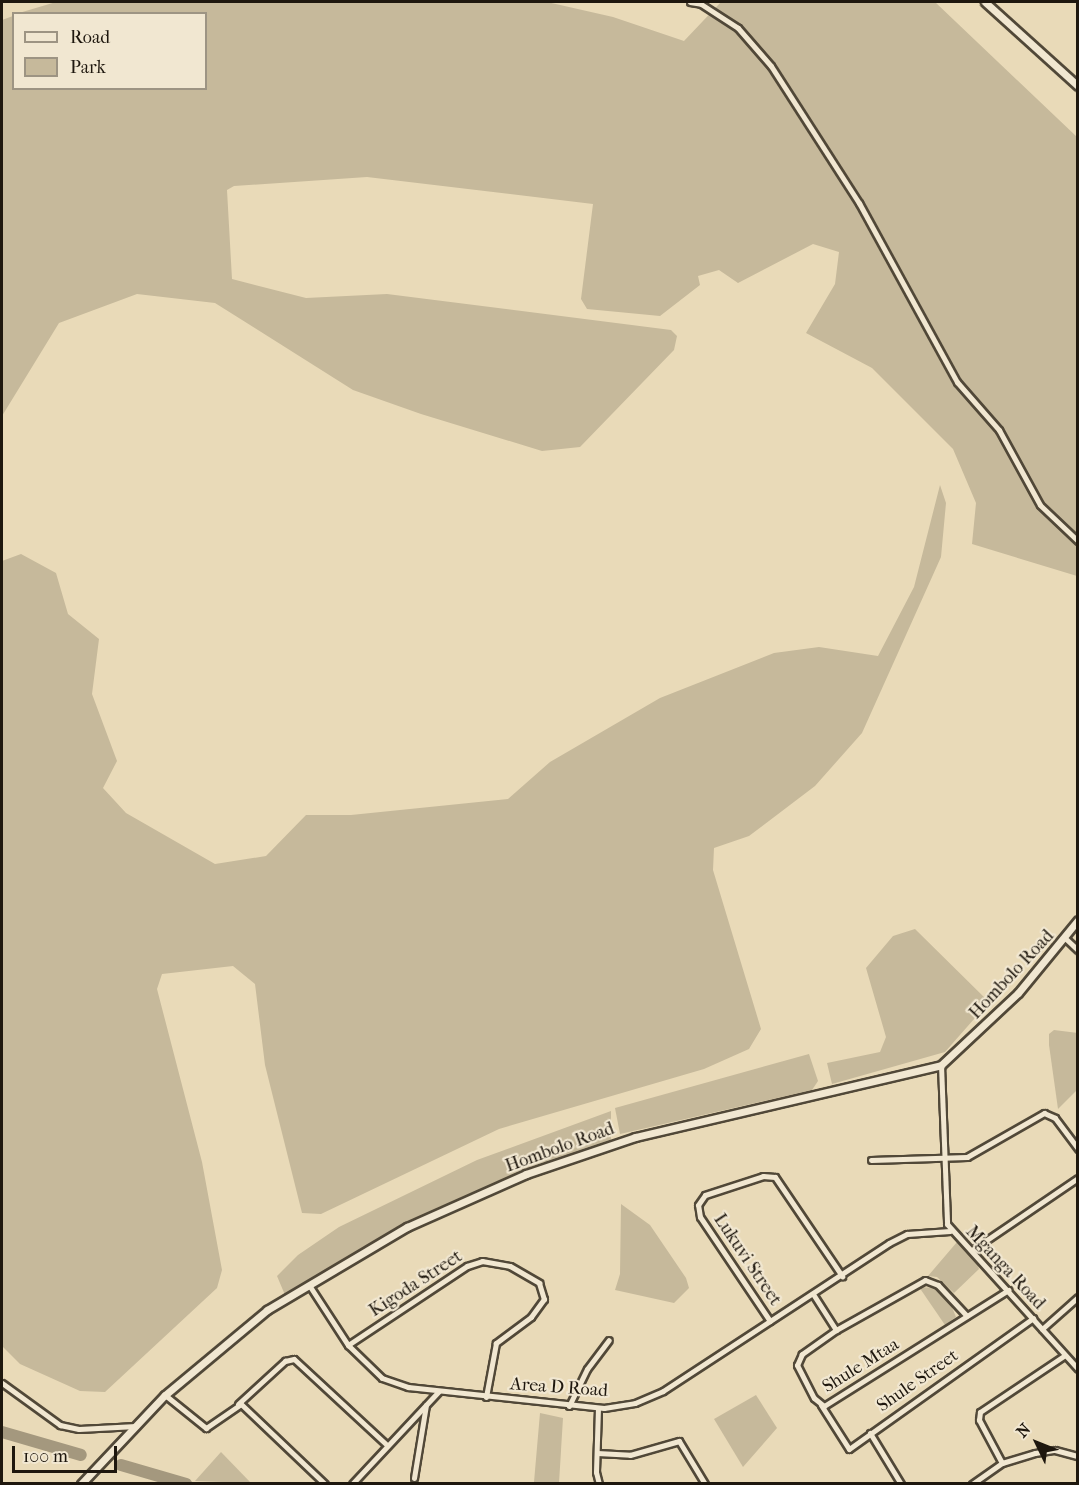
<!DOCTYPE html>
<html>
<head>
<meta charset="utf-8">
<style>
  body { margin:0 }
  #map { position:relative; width:1079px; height:1485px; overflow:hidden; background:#e9dab8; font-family:"IM FELL French Canon",serif }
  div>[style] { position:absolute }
  .green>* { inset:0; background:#c6b99b }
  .river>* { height:12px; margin:-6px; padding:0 6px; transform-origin:6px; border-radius:6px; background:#a4987e }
  .roads { filter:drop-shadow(2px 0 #514838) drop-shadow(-2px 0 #514838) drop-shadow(0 2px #514838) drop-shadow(0 -2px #514838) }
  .minor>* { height:5px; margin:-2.5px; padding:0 2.5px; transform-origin:2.5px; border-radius:2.5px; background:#f1e7d1 }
  .tertiary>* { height:7px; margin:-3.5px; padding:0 3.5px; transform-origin:3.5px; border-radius:3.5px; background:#f1e7d1 }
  span { translate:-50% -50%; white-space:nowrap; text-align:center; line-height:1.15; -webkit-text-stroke:4.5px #f1e7d1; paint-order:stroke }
  .street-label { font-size:18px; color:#1e170e }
  .frame { position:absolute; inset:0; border:3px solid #1e170e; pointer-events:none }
  .legend { position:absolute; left:12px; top:12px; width:195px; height:78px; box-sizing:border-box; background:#f1e7d1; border:2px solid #9d9483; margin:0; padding:8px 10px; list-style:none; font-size:18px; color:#1e170e }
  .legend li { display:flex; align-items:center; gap:12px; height:30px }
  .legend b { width:30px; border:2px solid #9d9483 }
  .north { position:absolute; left:1007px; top:1413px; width:60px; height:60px; -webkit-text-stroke:4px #f1e7d1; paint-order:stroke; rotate:313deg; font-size:16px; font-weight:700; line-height:24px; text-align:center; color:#1e170e }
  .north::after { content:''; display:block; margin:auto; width:21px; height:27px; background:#1e170e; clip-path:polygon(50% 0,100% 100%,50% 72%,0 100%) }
  .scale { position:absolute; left:12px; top:1446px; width:105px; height:27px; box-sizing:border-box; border:3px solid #1e170e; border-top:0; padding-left:8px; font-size:18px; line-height:21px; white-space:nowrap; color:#1e170e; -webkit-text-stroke:4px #f1e7d1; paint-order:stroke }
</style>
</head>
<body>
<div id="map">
  <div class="green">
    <div style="clip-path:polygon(56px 2px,547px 2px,613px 17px,684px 41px,721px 2px,935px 2px,1077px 137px,1077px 576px,972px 544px,976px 503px,953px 449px,872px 368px,806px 333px,835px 284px,839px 252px,813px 244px,738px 283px,719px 270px,698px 276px,700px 285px,660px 316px,587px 309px,581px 299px,593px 204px,367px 177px,234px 186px,227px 190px,232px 279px,306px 298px,387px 294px,671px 330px,677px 336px,674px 350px,580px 447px,542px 451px,421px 414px,353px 390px,215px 303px,137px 294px,59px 323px,2px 416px,2px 20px,13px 16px,14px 88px,206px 88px,206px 14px,19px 13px)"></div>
    <div style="clip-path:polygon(940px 485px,946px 503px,941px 557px,862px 733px,815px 786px,749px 836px,714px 848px,713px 870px,761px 1029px,749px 1049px,704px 1069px,499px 1129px,321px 1214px,302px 1213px,265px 1065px,255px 984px,233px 966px,162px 974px,157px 989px,202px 1162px,222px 1270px,217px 1288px,105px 1392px,80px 1391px,20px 1364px,2px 1346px,2px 561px,21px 554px,56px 573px,68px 614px,99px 639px,92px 694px,117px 761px,103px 788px,126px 813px,215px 864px,266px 856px,306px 815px,351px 815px,508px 799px,550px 762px,660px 698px,774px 653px,819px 647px,878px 656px,914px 587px)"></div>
    <div style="clip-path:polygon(915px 929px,989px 1002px,945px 1052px,832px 1084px,827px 1063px,880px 1052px,886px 1037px,866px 968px,893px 936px)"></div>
    <div style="clip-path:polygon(1054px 1030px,1078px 1033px,1077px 1090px,1058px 1109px,1049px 1045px,1049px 1034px)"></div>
    <div style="clip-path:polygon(809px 1054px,818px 1081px,812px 1090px,620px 1134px,615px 1108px)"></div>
    <div style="clip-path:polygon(611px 1111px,611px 1141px,439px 1207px,285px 1295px,277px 1276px,298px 1255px,339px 1227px,477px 1160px)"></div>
    <div style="clip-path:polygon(621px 1204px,650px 1225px,686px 1278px,689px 1288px,674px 1303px,615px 1290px,620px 1274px)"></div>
    <div style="clip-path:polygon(957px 1242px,976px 1259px,979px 1269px,954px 1293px,937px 1277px,928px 1276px)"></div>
    <div style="clip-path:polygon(919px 1287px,936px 1288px,951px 1305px,956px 1317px,945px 1325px)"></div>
    <div style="clip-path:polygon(756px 1395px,777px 1428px,743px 1467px,714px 1419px)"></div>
    <div style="clip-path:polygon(540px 1413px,563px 1418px,559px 1483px,534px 1482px)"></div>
    <div style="clip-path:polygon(221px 1452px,251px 1483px,195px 1481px)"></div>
  </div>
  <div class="river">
    <div style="left:2px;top:1432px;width:82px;rotate:16.2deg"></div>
    <div style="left:121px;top:1465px;width:68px;rotate:16.3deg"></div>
  </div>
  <div class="roads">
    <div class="minor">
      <div style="left:690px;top:2px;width:11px;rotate:10deg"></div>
      <div style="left:701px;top:4px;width:44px;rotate:33deg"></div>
      <div style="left:738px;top:28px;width:50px;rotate:49deg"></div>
      <div style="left:771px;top:66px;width:163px;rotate:57.3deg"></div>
      <div style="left:859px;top:203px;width:204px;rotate:61.3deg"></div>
      <div style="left:957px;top:382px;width:64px;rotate:48.8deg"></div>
      <div style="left:999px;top:430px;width:85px;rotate:61.3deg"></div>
      <div style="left:1040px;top:505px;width:52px;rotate:43.5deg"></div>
      <div style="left:1066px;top:939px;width:16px;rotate:43deg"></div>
      <div style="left:941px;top:1065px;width:159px;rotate:87.8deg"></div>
      <div style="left:947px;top:1224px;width:195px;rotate:47.9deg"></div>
      <div style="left:871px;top:1160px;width:96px;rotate:-1.8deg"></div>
      <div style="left:967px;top:1157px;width:89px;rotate:-29.7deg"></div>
      <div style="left:1044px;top:1113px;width:12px;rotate:24deg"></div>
      <div style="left:1055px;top:1118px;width:39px;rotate:53deg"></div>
      <div style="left:972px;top:1250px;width:128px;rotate:-34.2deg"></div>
      <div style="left:309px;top:1285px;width:72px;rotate:57deg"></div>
      <div style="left:348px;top:1345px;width:47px;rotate:44.1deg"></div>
      <div style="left:382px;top:1378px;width:28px;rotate:19deg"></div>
      <div style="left:408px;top:1387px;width:197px;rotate:6.1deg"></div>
      <div style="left:604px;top:1408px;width:31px;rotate:-9deg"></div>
      <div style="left:635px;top:1403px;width:30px;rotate:-23deg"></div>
      <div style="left:663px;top:1391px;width:270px;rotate:-33.2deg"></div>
      <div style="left:889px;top:1243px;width:20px;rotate:-27deg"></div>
      <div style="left:907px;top:1234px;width:43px;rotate:-4deg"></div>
      <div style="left:813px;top:1294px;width:43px;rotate:57.4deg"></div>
      <div style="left:836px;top:1330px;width:42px;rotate:144.8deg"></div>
      <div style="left:802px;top:1354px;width:12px;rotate:114deg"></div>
      <div style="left:797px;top:1365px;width:37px;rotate:63deg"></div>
      <div style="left:814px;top:1398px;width:13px;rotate:39deg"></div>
      <div style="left:824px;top:1406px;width:218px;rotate:-32.2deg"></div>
      <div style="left:770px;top:1321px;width:125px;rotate:-123.9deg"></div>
      <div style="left:700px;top:1217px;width:12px;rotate:-99deg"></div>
      <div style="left:698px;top:1205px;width:12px;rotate:-55deg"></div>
      <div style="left:705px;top:1195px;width:61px;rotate:-18.1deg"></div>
      <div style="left:763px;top:1176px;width:12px;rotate:5deg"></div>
      <div style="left:775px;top:1177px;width:120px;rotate:55.9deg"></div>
      <div style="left:1042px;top:1329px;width:48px;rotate:-41.6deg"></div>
      <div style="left:836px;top:1330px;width:102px;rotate:-29.3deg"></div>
      <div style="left:925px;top:1280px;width:14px;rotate:21deg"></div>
      <div style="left:938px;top:1285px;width:42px;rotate:46.9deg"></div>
      <div style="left:348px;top:1345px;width:143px;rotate:-33.6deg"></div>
      <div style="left:467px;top:1266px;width:16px;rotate:-18deg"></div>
      <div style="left:482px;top:1261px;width:28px;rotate:10deg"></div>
      <div style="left:510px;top:1266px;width:34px;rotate:30deg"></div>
      <div style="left:539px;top:1283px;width:17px;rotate:73deg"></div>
      <div style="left:544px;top:1299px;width:22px;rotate:126deg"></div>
      <div style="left:531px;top:1317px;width:44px;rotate:143.4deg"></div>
      <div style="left:496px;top:1343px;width:55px;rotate:100.5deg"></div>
      <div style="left:2px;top:1383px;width:72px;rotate:35.9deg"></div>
      <div style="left:60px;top:1425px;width:19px;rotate:12deg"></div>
      <div style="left:79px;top:1429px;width:57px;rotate:-3deg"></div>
      <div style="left:165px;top:1395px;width:53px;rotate:38.8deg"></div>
      <div style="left:206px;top:1428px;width:42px;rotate:-34.4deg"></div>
      <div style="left:241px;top:1404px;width:116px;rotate:43.6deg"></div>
      <div style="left:238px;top:1404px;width:64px;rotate:-42.5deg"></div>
      <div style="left:285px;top:1361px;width:9px;rotate:-13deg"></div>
      <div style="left:294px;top:1359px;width:127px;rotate:42.8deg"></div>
      <div style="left:821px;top:1405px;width:52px;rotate:57.5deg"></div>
      <div style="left:849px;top:1449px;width:226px;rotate:-35.4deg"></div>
      <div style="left:569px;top:1406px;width:41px;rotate:-64.1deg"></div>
      <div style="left:587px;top:1369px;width:36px;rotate:-53deg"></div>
      <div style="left:598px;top:1408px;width:64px;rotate:91.8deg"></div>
      <div style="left:596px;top:1472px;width:12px;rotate:76deg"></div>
      <div style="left:870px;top:1433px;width:60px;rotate:58.7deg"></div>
      <div style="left:597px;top:1453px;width:33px;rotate:3deg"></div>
      <div style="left:630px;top:1455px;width:51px;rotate:-15.9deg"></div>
      <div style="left:679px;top:1441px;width:50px;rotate:58.8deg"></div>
      <div style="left:1002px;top:1463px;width:49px;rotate:-118.1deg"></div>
      <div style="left:979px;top:1420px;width:8px;rotate:-83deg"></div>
      <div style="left:980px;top:1412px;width:102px;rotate:-33.8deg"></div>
      <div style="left:414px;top:1478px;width:74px;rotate:-80.7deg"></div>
      <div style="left:352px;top:1484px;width:127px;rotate:-46.9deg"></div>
      <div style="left:972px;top:1484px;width:37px;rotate:-35deg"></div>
      <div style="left:1002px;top:1463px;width:34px;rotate:-17deg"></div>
      <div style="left:1035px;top:1453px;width:20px;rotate:-9deg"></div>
      <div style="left:1055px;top:1450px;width:24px;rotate:15deg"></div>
    </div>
    <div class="tertiary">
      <div style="left:985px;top:2px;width:125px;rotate:42.1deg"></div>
      <div style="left:81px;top:1484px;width:122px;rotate:-46.7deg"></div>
      <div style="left:165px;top:1395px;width:133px;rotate:-39.8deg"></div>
      <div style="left:267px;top:1310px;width:163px;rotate:-30.7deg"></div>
      <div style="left:407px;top:1227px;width:130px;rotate:-24deg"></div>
      <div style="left:526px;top:1174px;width:115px;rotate:-18.7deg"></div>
      <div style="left:635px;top:1137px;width:314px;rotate:-13.2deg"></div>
      <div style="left:941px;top:1065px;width:105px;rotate:-43.1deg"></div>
      <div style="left:1018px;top:993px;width:94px;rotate:-50.6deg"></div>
    </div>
  </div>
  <div class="street-label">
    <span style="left:1012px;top:975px;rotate:-47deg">Hombolo Road</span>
    <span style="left:560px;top:1148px;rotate:-20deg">Hombolo Road</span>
    <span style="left:747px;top:1260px;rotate:56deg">Lukuvi Street</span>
    <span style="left:1005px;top:1268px;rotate:47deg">Mganga Road</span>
    <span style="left:416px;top:1284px;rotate:-33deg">Kigoda Street</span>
    <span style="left:861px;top:1366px;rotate:-32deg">Shule Mtaa</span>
    <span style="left:918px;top:1381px;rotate:-35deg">Shule Street</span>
    <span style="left:559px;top:1388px;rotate:4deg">Area D Road</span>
  </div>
  <div class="frame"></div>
  <ul class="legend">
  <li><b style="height:8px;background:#f1e7d1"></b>Road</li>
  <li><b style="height:16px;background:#c6b99b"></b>Park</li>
  </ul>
  <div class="north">N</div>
  <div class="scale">100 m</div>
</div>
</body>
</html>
